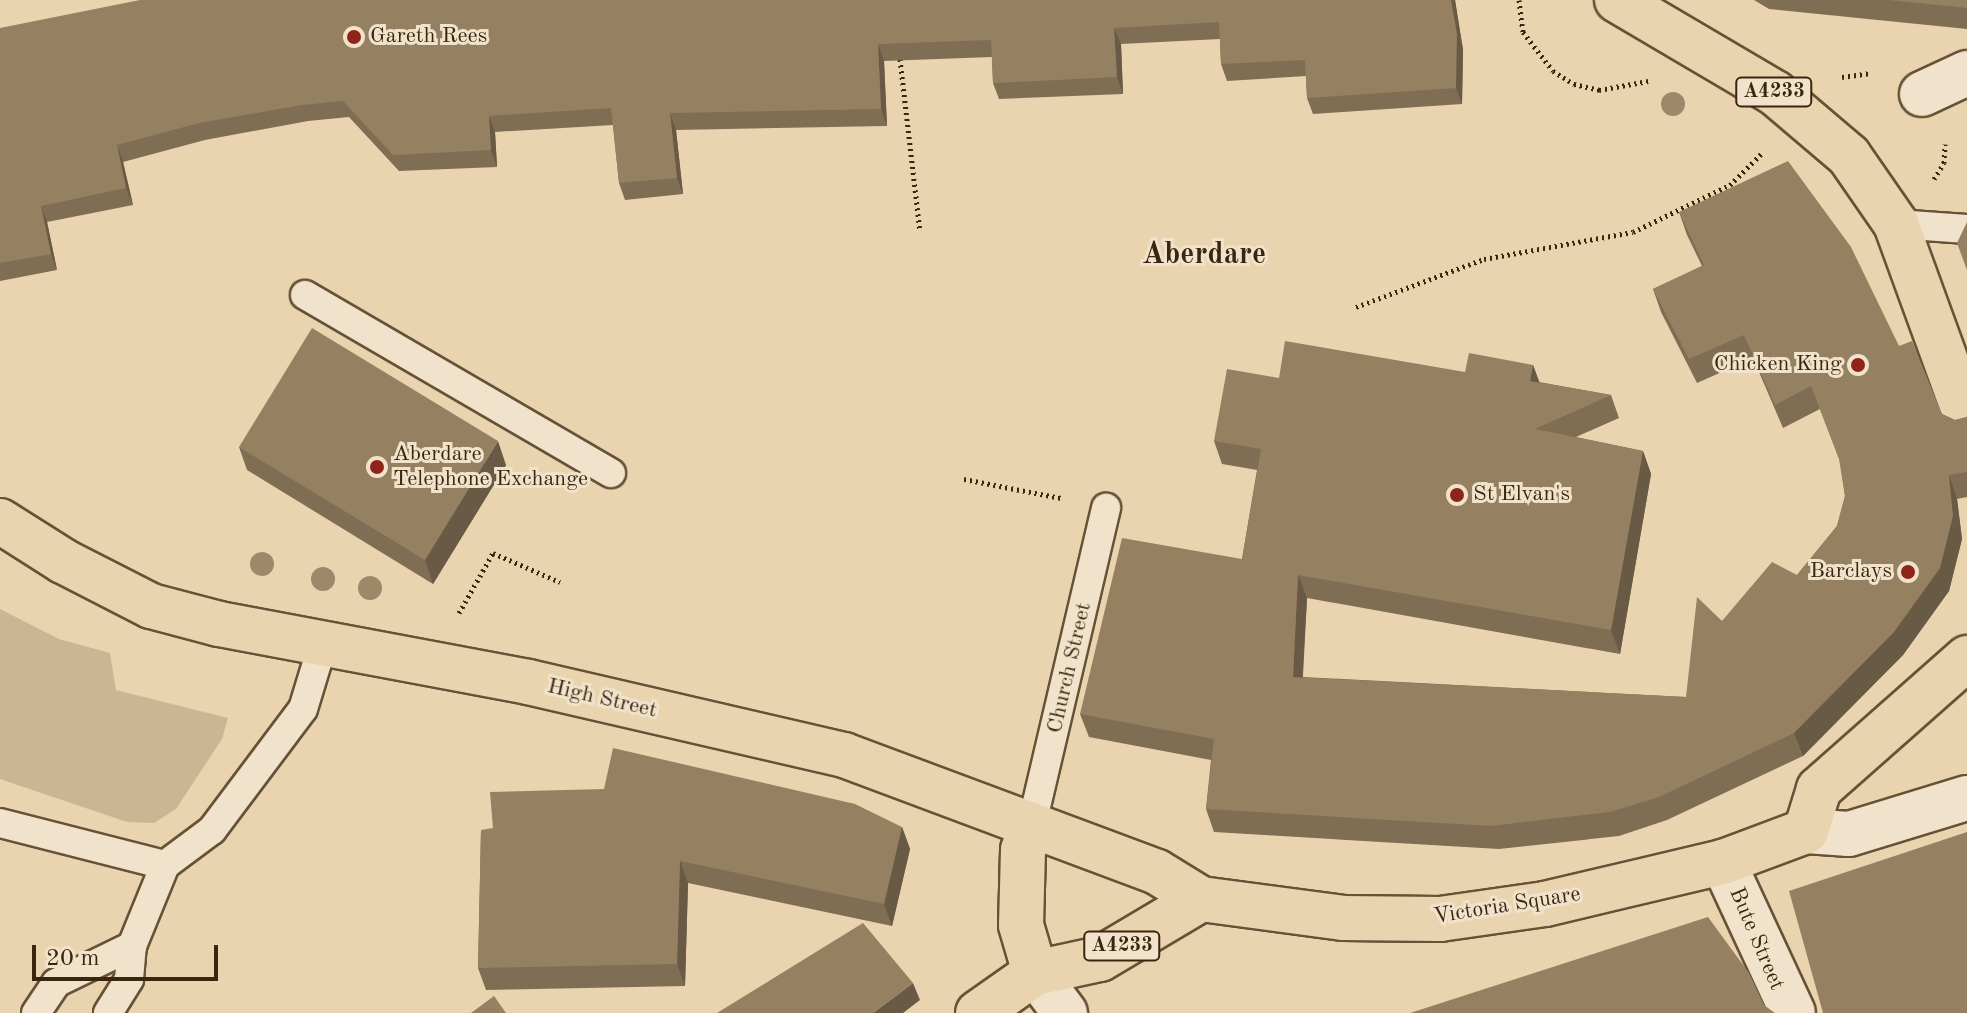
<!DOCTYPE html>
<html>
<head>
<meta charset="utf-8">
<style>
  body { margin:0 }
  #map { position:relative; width:1967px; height:1013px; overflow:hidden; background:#e9d4af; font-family:"Old Standard TT",serif }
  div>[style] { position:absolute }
  .green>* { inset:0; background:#cbb694 }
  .path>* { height:5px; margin-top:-2.5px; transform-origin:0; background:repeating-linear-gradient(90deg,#3a260f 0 2px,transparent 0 6px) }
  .roads { filter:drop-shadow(2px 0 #665237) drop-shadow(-2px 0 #665237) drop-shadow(0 2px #665237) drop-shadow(0 -2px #665237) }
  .service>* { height:28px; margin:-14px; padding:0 14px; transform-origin:14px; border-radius:14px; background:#f1e3cb }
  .pedestrian>* { height:44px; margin:-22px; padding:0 22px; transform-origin:22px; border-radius:22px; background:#f1e3cb }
  .minor>* { height:44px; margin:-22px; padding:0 22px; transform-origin:22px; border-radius:22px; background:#f1e3cb }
  .secondary>* { height:44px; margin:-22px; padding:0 22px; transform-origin:22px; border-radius:22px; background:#f1e3cb }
  .primary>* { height:44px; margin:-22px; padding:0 22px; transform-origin:22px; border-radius:22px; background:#e9d4af }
  .trees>* { width:24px; height:24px; margin:-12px; border-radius:50%; background:#9d8869 }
  .wall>* { inset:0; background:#806e54 }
  .shaded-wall>* { inset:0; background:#685a45 }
  .building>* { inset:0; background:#958062 }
  .dots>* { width:22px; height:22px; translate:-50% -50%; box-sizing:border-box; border:4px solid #f1e3cb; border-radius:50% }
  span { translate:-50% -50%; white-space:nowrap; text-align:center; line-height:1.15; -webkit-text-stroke:6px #f1e3cb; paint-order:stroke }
  .shield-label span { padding:2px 6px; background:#f1e3cb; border:2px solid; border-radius:6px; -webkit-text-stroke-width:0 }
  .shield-label { font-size:20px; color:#3a260f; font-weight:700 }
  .poi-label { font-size:22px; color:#3a260f }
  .left { translate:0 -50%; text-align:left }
  .right { translate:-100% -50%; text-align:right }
  .street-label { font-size:22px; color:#3a260f }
  .district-label { font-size:30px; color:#3a260f; font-weight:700 }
  .scale { position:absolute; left:32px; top:945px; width:186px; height:36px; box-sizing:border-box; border:4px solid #3a260f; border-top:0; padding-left:10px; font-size:24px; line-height:28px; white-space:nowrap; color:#3a260f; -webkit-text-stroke:6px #f1e3cb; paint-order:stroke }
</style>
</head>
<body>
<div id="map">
  <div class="green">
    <div style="clip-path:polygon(0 609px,59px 639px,110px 653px,116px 690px,228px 718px,222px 739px,176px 809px,154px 823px,127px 822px,0 779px)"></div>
  </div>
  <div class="path">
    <div style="left:1519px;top:0;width:32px;rotate:83deg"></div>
    <div style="left:1523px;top:32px;width:49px;rotate:52.4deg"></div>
    <div style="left:1553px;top:71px;width:25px;rotate:32deg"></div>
    <div style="left:1574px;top:84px;width:26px;rotate:13deg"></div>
    <div style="left:1599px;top:90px;width:50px;rotate:-10.4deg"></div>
    <div style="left:900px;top:59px;width:173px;rotate:83.4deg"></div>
    <div style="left:1842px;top:77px;width:29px;rotate:-8deg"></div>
    <div style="left:1934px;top:179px;width:19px;rotate:-58deg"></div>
    <div style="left:1944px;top:163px;width:19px;rotate:-87deg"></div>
    <div style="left:1356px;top:307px;width:137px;rotate:-20.6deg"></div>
    <div style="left:1484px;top:259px;width:151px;rotate:-10.3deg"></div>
    <div style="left:1633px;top:232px;width:108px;rotate:-25.9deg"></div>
    <div style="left:1730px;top:185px;width:45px;rotate:-45deg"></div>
    <div style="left:964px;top:479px;width:99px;rotate:11.1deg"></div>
    <div style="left:459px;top:613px;width:69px;rotate:-60.5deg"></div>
    <div style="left:493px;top:553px;width:73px;rotate:23.4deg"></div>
  </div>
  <div class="roads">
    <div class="service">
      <div style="left:1896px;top:224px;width:71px;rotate:4deg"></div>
      <div style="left:305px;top:295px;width:354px;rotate:30.2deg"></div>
      <div style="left:0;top:823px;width:170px;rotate:14.3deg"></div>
      <div style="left:165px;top:865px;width:59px;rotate:-36.7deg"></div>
      <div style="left:212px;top:830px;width:151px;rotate:-53.1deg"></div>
      <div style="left:303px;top:709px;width:69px;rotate:-73.1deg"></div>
      <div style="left:1031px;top:828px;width:329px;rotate:-76.8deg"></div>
      <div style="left:36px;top:1013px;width:36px;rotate:-56deg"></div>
      <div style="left:56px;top:983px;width:85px;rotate:-26deg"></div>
      <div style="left:108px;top:1013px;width:40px;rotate:-58deg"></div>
      <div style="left:129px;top:979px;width:33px;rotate:-85deg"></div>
      <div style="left:132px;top:946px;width:87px;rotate:-67.8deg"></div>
    </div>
    <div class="pedestrian">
      <div style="left:1922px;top:94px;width:50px;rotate:-25deg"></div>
    </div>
    <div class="minor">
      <div style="left:1723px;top:862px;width:166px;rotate:65.1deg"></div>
      <div style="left:1035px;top:973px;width:50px;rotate:53.1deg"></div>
    </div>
    <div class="secondary">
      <div style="left:1806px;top:831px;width:43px;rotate:4deg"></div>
      <div style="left:1849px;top:834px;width:123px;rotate:-17deg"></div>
    </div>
    <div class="primary">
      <div style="left:1617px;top:0;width:183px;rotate:30.5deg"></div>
      <div style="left:1775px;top:93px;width:97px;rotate:40.4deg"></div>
      <div style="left:1849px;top:156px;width:83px;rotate:55.3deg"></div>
      <div style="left:1896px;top:224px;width:208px;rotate:70deg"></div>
      <div style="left:0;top:521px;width:75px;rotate:32.4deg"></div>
      <div style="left:63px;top:561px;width:99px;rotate:27.1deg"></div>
      <div style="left:151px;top:606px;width:70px;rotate:14.8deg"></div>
      <div style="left:219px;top:624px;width:314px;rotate:10.6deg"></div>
      <div style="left:528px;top:682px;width:324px;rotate:13deg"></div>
      <div style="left:844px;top:755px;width:334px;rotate:20.5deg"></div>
      <div style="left:1157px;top:872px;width:52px;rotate:31.5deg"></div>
      <div style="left:1201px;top:899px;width:143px;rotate:7.6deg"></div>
      <div style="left:1343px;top:918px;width:97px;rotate:0.6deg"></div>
      <div style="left:1440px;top:919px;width:106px;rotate:-8.1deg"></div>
      <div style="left:1545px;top:904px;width:183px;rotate:-13.3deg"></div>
      <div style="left:1723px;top:862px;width:89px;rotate:-20.5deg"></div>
      <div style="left:1806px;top:831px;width:44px;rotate:-72.8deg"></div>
      <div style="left:1819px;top:789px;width:198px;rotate:-41.5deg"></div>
      <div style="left:1031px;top:828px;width:23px;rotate:110deg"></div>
      <div style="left:1023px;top:850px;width:75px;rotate:91.5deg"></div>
      <div style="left:1021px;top:925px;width:50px;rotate:73.7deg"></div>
      <div style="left:978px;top:1013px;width:70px;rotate:-35.1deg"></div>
      <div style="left:1035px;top:973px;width:66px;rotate:-12.2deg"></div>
      <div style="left:1100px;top:959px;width:117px;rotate:-30.7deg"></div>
    </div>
  </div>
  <div class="trees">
    <div style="left:1673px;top:104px"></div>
    <div style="left:262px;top:564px"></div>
    <div style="left:323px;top:579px"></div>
    <div style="left:370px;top:588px"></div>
  </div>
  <div class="wall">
    <div style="clip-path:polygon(1455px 0,1463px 50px,1462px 104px,1313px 114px,1307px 98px,1306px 76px,1227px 81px,1221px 64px,1220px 39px,1121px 44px,1123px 94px,999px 99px,993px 83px,992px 57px,884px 61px,887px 126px,676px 130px,683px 194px,625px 200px,619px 183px,613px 125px,495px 132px,497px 167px,399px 171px,349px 117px,308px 121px,205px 140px,123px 162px,133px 205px,47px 222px,57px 270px,0 281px,0 28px)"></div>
    <div style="clip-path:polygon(1754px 0,1967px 0,1967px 29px,1769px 9px)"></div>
    <div style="clip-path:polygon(1679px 212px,1899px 346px,1942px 414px,1955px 420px,1967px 417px,1967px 497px,1957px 499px,1962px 539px,1949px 591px,1903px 655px,1803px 756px,1667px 820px,1619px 836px,1499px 849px,1214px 832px,1206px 809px,1211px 760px,1089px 737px,1080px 714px,1242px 559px,1257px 470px,1222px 464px,1214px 441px,1279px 378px,1465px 372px,1533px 365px,1539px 382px,1611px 395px,1619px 418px,1576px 437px,1643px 451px,1651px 474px,1620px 654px,1307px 598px,1303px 677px,1686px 697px,1722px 621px,1797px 575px,1837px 526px,1845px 496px,1840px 461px,1820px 409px,1783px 428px,1753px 358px,1697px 383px,1661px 312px,1653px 289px,1702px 266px,1687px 235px)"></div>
    <div style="clip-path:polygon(239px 447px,506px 465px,433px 584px,247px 470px)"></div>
    <div style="clip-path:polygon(902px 827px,910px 849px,892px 926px,688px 883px,685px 986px,486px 990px,478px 968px,481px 830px)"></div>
  </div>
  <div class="shaded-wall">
    <div style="clip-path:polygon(1451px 0,1455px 0,1463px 50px,1462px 104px,1456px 88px)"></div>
    <div style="clip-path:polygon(1114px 28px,1121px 44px,1123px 94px,1117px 77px)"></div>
    <div style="clip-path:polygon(878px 44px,884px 61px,887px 126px,881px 109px)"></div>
    <div style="clip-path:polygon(670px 113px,676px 130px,683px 194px,677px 178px)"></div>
    <div style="clip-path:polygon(489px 116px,495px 132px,497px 167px,491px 150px)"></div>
    <div style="clip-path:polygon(117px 145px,123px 162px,133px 205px,126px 188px)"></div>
    <div style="clip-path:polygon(41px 206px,47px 222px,57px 270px,51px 254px)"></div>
    <div style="clip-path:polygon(1533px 365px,1542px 389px,1530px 381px)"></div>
    <div style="clip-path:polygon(498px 441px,506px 465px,433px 584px,425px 560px)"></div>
    <div style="clip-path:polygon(1643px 451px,1651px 474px,1620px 654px,1611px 630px)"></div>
    <div style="clip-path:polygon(1949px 475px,1957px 499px,1962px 539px,1949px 591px,1903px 655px,1803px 756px,1794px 733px)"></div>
    <div style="clip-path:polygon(1298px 575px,1307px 598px,1301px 700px,1293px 677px)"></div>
    <div style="clip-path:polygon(902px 827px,910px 849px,892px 926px,884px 904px)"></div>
    <div style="clip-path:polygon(680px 861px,688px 883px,685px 986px,677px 964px)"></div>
    <div style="clip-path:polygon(913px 983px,920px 1000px,903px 1013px,873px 1013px)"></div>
  </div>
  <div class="building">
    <div style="clip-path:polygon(140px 0,1451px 0,1457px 34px,1456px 88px,1307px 98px,1305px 60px,1221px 64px,1219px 22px,1114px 28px,1117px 77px,993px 83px,991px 40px,878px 44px,881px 109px,670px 113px,677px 178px,619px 183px,611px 108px,489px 116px,491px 150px,393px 155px,343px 101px,302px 105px,199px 123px,117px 145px,126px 188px,41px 206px,51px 254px,0 263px,0 28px)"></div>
    <div style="clip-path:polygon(1889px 0,1967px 0,1967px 8px)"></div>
    <div style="clip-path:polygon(1788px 161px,1851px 247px,1899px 346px,1912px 341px,1942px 414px,1955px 420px,1967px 417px,1967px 472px,1949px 475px,1953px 516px,1940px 568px,1894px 632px,1794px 733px,1659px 797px,1610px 812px,1491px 826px,1206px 809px,1214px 739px,1080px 714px,1122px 538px,1242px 559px,1261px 449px,1214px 441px,1227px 369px,1279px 378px,1285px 341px,1465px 372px,1469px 353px,1533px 365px,1530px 381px,1611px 395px,1535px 429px,1643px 451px,1611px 630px,1298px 575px,1293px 677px,1686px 697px,1697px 597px,1722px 621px,1772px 562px,1797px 575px,1837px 526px,1845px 496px,1839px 459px,1811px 386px,1775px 405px,1744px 335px,1689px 359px,1653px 289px,1704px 265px,1679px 212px)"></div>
    <div style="clip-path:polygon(1967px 222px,1967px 270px,1957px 243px)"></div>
    <div style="clip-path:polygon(312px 328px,498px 441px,425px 560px,239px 447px)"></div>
    <div style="clip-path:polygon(613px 748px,855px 804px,902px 827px,884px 904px,680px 861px,677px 964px,478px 968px,481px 830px,493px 828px,490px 792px,604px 789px)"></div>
    <div style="clip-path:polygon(1967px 832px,1967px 1013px,1823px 1013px,1789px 891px)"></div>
    <div style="clip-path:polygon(1708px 917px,1749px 973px,1764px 1005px,1775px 1013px,1410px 1013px)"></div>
    <div style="clip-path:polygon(863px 923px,913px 983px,873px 1013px,717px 1013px)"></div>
    <div style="clip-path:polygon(494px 996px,506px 1013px,471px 1013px)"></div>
  </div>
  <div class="dots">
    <div style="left:354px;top:37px;background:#8f2418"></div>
    <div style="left:1858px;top:365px;background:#8f2418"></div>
    <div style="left:377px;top:467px;background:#8f2418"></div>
    <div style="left:1457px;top:495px;background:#8f2418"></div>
    <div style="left:1908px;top:572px;background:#8f2418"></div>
  </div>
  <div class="shield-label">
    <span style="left:1774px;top:92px">A4233</span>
    <span style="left:1122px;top:946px">A4233</span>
  </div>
  <div class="poi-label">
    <span class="left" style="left:370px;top:37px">Gareth Rees</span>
    <span class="right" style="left:1842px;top:365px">Chicken King</span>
    <span class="left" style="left:393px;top:467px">Aberdare<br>Telephone Exchange</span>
    <span class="left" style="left:1473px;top:495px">St Elvan's</span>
    <span class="right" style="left:1892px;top:572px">Barclays</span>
  </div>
  <div class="street-label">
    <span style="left:1070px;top:668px;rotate:-77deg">Church Street</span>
    <span style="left:602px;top:699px;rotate:13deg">High Street</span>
    <span style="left:1507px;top:906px;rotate:-9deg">Victoria Square</span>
    <span style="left:1756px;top:939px;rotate:67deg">Bute Street</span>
  </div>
  <div class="district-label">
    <span style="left:1204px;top:255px">Aberdare</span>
  </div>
  <div class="scale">20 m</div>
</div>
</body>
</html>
